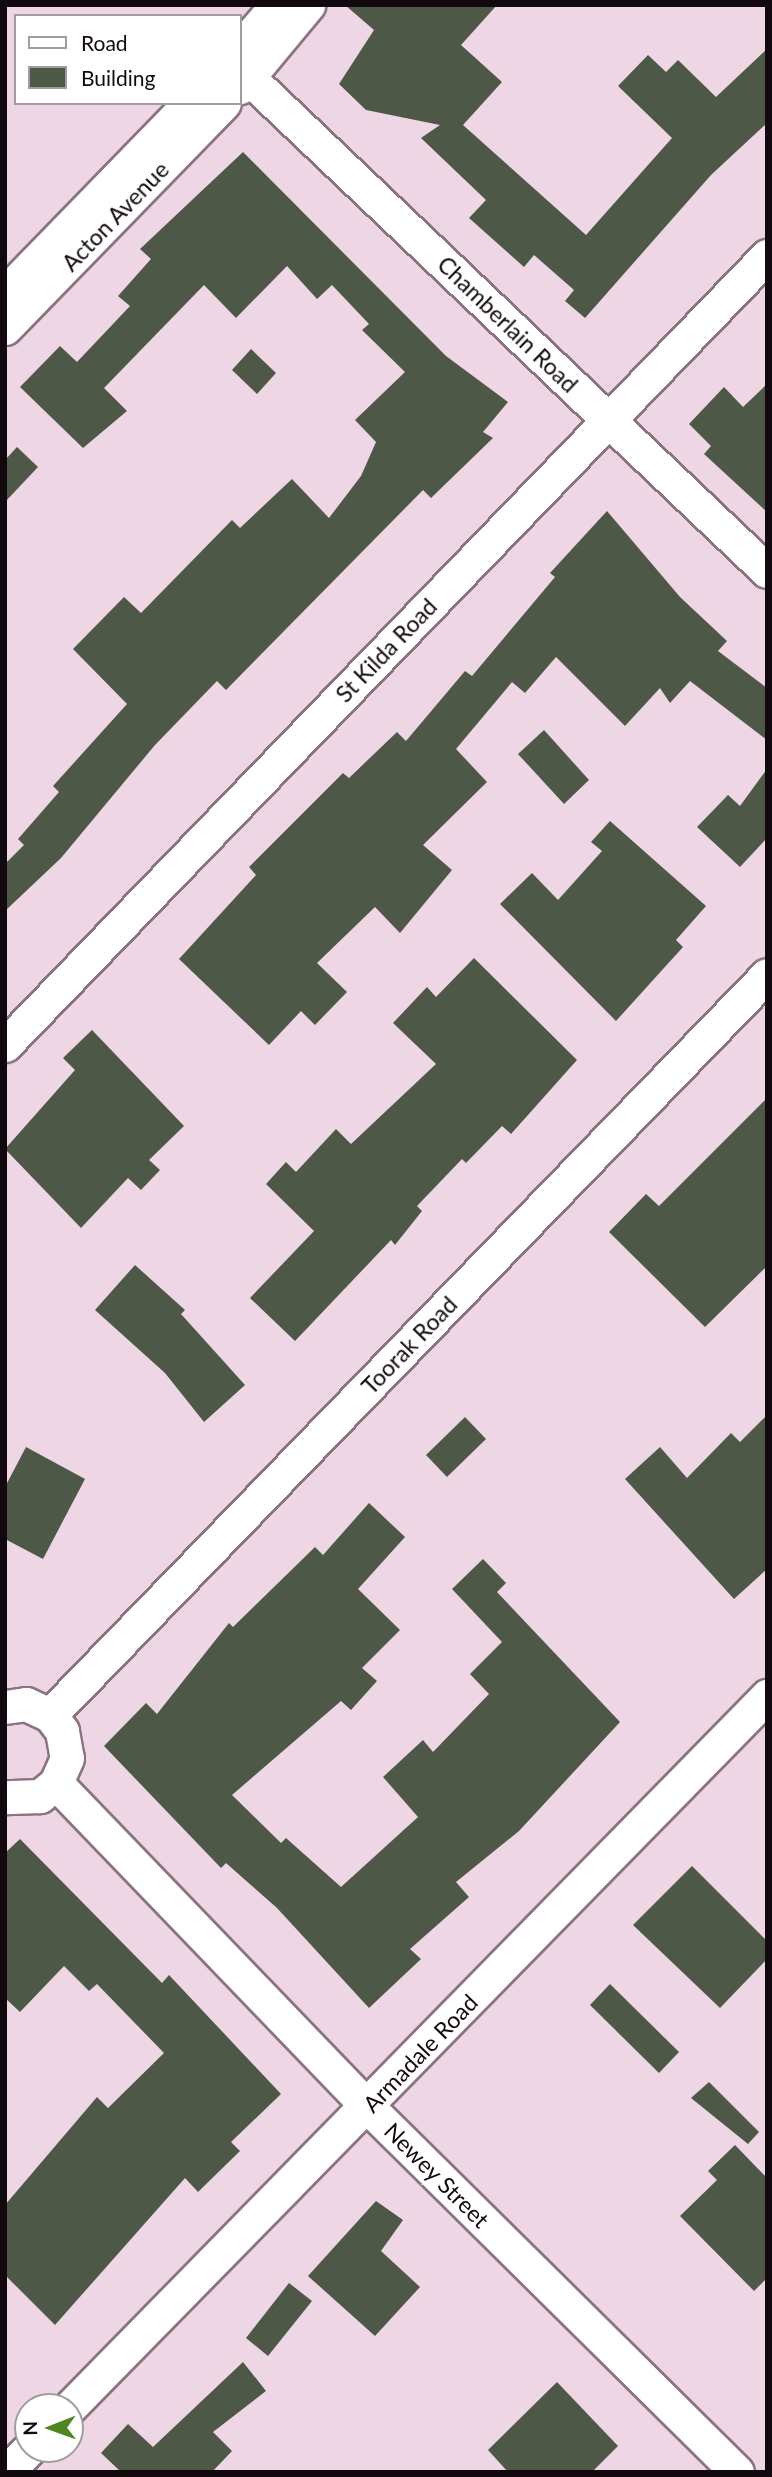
<!DOCTYPE html>
<html>
<head>
<meta charset="utf-8">
<style>
  body { margin:0 }
  #map { position:relative; width:772px; height:2477px; overflow:hidden; background:#efd6e5; font-family:Lato,sans-serif }
  div>[style] { position:absolute }
  .building>* { inset:0; background:#4d5946 }
  .roads { filter:drop-shadow(2px 0 #8a7481) drop-shadow(-2px 0 #8a7481) drop-shadow(0 2px #8a7481) drop-shadow(0 -2px #8a7481) }
  .street>* { height:33px; margin:-16.5px; padding:0 16.5px; transform-origin:16.5px; border-radius:16.5px; background:#fff }
  span { translate:-50% -50%; white-space:nowrap; text-align:center; line-height:1.15; -webkit-text-stroke:7px #fff; paint-order:stroke }
  .street-label { font-size:23px; color:#11090e }
  .frame { position:absolute; inset:0; border:7px solid #11090e; pointer-events:none }
  .legend { position:absolute; left:14px; top:14px; width:228px; height:91px; box-sizing:border-box; background:#fff; border:2px solid #a09d9f; margin:0; padding:9px 12px; list-style:none; font-size:21px; color:#11090e }
  .legend li { display:flex; align-items:center; gap:14px; height:35px }
  .legend b { width:35px; border:2px solid #a09d9f }
  .north { position:absolute; left:14px; top:2393px; width:70px; height:70px; box-sizing:border-box; background:#fff; border:2px solid #a09d9f; border-radius:50%; rotate:269deg; font-size:19px; font-weight:700; line-height:28px; text-align:center; color:#11090e }
  .north::after { content:''; display:block; margin:auto; width:24px; height:32px; background:#4e8620; clip-path:polygon(50% 0,100% 100%,50% 72%,0 100%) }
</style>
</head>
<body>
<div id="map">
  <div class="building">
    <div style="clip-path:polygon(345px 5px,497px 5px,461px 45px,502px 82px,463px 125px,586px 235px,672px 138px,618px 86px,648px 55px,666px 72px,678px 60px,716px 97px,767px 49px,767px 123px,711px 175px,585px 318px,565px 301px,574px 290px,534px 255px,524px 267px,469px 218px,486px 200px,421px 138px,440px 125px,366px 110px,339px 84px,374px 30px)"></div>
    <div style="clip-path:polygon(243px 152px,446px 356px,508px 402px,483px 432px,493px 438px,431px 498px,423px 490px,226px 690px,217px 681px,155px 745px,61px 858px,5px 911px,5px 864px,24px 845px,18px 839px,59px 792px,53px 786px,127px 704px,73px 649px,124px 597px,141px 613px,232px 520px,240px 528px,292px 479px,329px 518px,361px 476px,376px 442px,355px 420px,405px 372px,362px 330px,369px 324px,332px 285px,317px 299px,287px 266px,236px 318px,204px 285px,104px 388px,127px 411px,83px 448px,20px 387px,60px 346px,77px 362px,130px 306px,118px 296px,151px 259px,140px 249px)"></div>
    <div style="clip-path:polygon(251px 349px,276px 373px,257px 394px,232px 370px)"></div>
    <div style="clip-path:polygon(767px 384px,767px 512px,704px 454px,711px 446px,689px 424px,724px 387px,743px 407px)"></div>
    <div style="clip-path:polygon(17px 447px,38px 467px,5px 502px,5px 460px)"></div>
    <div style="clip-path:polygon(607px 511px,680px 597px,727px 641px,718px 651px,767px 688px,767px 740px,690px 681px,670px 703px,660px 688px,625px 726px,556px 657px,525px 693px,512px 682px,456px 749px,487px 782px,423px 845px,452px 870px,400px 933px,375px 907px,317px 963px,347px 992px,315px 1025px,301px 1011px,269px 1045px,179px 959px,256px 875px,249px 867px,343px 773px,349px 778px,397px 732px,406px 741px,465px 671px,472px 676px,555px 577px,550px 573px)"></div>
    <div style="clip-path:polygon(544px 730px,589px 780px,564px 804px,518px 754px)"></div>
    <div style="clip-path:polygon(767px 769px,767px 838px,740px 867px,697px 827px,728px 795px,740px 806px)"></div>
    <div style="clip-path:polygon(610px 821px,706px 906px,676px 940px,683px 947px,616px 1021px,500px 904px,532px 873px,558px 900px,602px 851px,591px 842px)"></div>
    <div style="clip-path:polygon(474px 958px,577px 1060px,511px 1134px,502px 1126px,466px 1163px,462px 1159px,417px 1206px,422px 1211px,395px 1245px,391px 1240px,295px 1341px,250px 1298px,314px 1231px,266px 1184px,286px 1162px,296px 1172px,336px 1129px,351px 1144px,436px 1064px,393px 1023px,427px 987px,436px 997px)"></div>
    <div style="clip-path:polygon(92px 1030px,184px 1126px,149px 1160px,160px 1170px,141px 1190px,128px 1178px,81px 1228px,5px 1149px,75px 1070px,63px 1058px)"></div>
    <div style="clip-path:polygon(767px 1098px,767px 1266px,705px 1327px,609px 1232px,646px 1194px,659px 1206px)"></div>
    <div style="clip-path:polygon(135px 1265px,185px 1310px,181px 1314px,245px 1385px,204px 1422px,165px 1373px,95px 1310px)"></div>
    <div style="clip-path:polygon(767px 1415px,767px 1569px,734px 1599px,625px 1479px,660px 1447px,687px 1478px,731px 1433px,740px 1442px)"></div>
    <div style="clip-path:polygon(465px 1417px,486px 1439px,447px 1477px,426px 1455px)"></div>
    <div style="clip-path:polygon(26px 1447px,85px 1479px,43px 1559px,5px 1539px,5px 1487px)"></div>
    <div style="clip-path:polygon(369px 1503px,405px 1537px,358px 1589px,400px 1630px,362px 1668px,377px 1681px,351px 1710px,341px 1701px,232px 1795px,281px 1843px,286px 1838px,341px 1887px,418px 1817px,383px 1777px,423px 1740px,433px 1752px,489px 1694px,470px 1674px,502px 1642px,452px 1589px,483px 1559px,506px 1583px,497px 1592px,620px 1722px,519px 1831px,456px 1882px,469px 1897px,410px 1949px,421px 1959px,369px 2008px,277px 1908px,226px 1863px,221px 1868px,104px 1746px,146px 1703px,157px 1714px,229px 1623px,233px 1627px,315px 1547px,323px 1555px)"></div>
    <div style="clip-path:polygon(20px 1839px,162px 1983px,169px 1975px,281px 2094px,231px 2142px,240px 2151px,198px 2192px,185px 2178px,55px 2325px,5px 2275px,5px 2205px,97px 2097px,108px 2108px,164px 2053px,97px 1984px,89px 1991px,64px 1966px,20px 2012px,5px 1998px,5px 1853px)"></div>
    <div style="clip-path:polygon(692px 1866px,767px 1941px,767px 1959px,720px 2008px,633px 1925px)"></div>
    <div style="clip-path:polygon(610px 1984px,679px 2052px,659px 2073px,590px 2005px)"></div>
    <div style="clip-path:polygon(709px 2082px,759px 2132px,748px 2144px,691px 2098px)"></div>
    <div style="clip-path:polygon(735px 2145px,767px 2178px,767px 2278px,754px 2291px,680px 2216px,717px 2180px,708px 2171px)"></div>
    <div style="clip-path:polygon(376px 2201px,403px 2220px,381px 2251px,420px 2287px,375px 2336px,308px 2276px)"></div>
    <div style="clip-path:polygon(289px 2283px,312px 2301px,268px 2356px,246px 2338px)"></div>
    <div style="clip-path:polygon(243px 2362px,266px 2391px,213px 2432px,232px 2451px,212px 2472px,121px 2472px,101px 2453px,128px 2424px,153px 2447px)"></div>
    <div style="clip-path:polygon(557px 2382px,618px 2446px,592px 2472px,508px 2472px,488px 2450px)"></div>
  </div>
  <div class="roads">
    <div class="street">
      <div style="left:240px;top:48px;width:57px;rotate:-49.3deg"></div>
      <div style="left:249px;top:78px;width:715px;rotate:43.58deg"></div>
      <div style="left:240px;top:87px;width:107px;rotate:-50.3deg"></div>
      <div style="left:5px;top:293px;width:265px;rotate:-45.8deg"></div>
      <div style="left:5px;top:328px;width:314px;rotate:-45.8deg"></div>
      <div style="left:5px;top:1045px;width:1097px;rotate:-46deg"></div>
      <div style="left:5px;top:1707px;width:21px;rotate:-8deg"></div>
      <div style="left:26px;top:1704px;width:26px;rotate:25deg"></div>
      <div style="left:50px;top:1715px;width:20px;rotate:53deg"></div>
      <div style="left:62px;top:1731px;width:27px;rotate:80deg"></div>
      <div style="left:67px;top:1758px;width:27px;rotate:114deg"></div>
      <div style="left:56px;top:1783px;width:21px;rotate:141deg"></div>
      <div style="left:40px;top:1796px;width:35px;rotate:178deg"></div>
      <div style="left:50px;top:1715px;width:1030px;rotate:-45.9deg"></div>
      <div style="left:56px;top:1783px;width:450px;rotate:46.1deg"></div>
      <div style="left:368px;top:2107px;width:519px;rotate:44.69deg"></div>
      <div style="left:70px;top:2407px;width:996px;rotate:-45.57deg"></div>
      <div style="left:6px;top:2472px;width:33px;rotate:-45deg"></div>
    </div>
  </div>
  <div class="street-label">
    <span style="left:115px;top:216px;rotate:-46deg">Acton Avenue</span>
    <span style="left:508px;top:324px;rotate:44deg">Chamberlain Road</span>
    <span style="left:386px;top:650px;rotate:-46deg">St Kilda Road</span>
    <span style="left:409px;top:1345px;rotate:-46deg">Toorak Road</span>
    <span style="left:420px;top:2053px;rotate:-46deg">Armadale Road</span>
    <span style="left:437px;top:2175px;rotate:45deg">Newey Street</span>
  </div>
  <div class="frame"></div>
  <ul class="legend">
  <li><b style="height:9px;background:#fff"></b>Road</li>
  <li><b style="height:19px;background:#4d5946"></b>Building</li>
  </ul>
  <div class="north">N</div>
</div>
</body>
</html>
